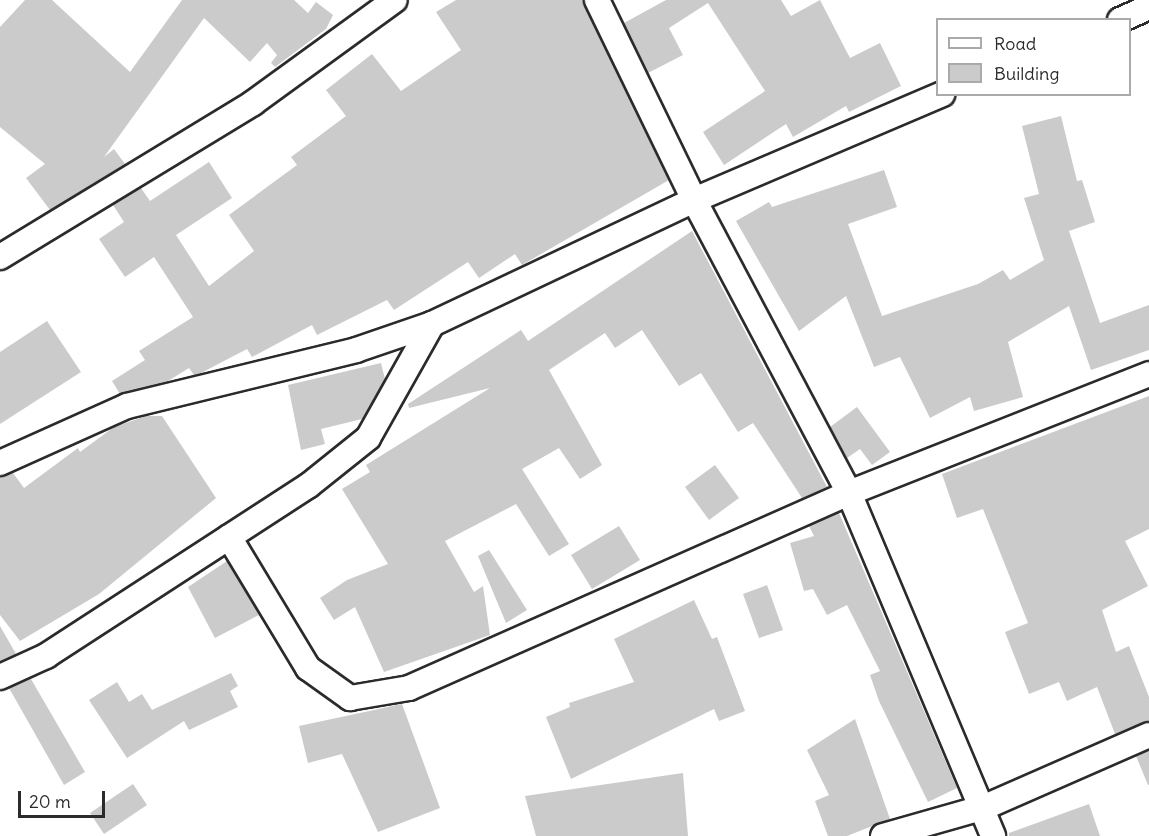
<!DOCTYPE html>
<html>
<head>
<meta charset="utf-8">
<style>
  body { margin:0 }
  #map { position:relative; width:1149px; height:836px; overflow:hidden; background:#fff; font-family:Delius,sans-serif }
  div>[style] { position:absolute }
  .building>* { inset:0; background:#cbcbcb }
  .roads { filter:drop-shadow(2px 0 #2b2b2b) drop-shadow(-2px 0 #2b2b2b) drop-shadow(0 2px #2b2b2b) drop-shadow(0 -2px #2b2b2b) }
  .minor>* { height:24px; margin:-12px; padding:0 12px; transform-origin:12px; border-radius:12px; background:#fff }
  span { translate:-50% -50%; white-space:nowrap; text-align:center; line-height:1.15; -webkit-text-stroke:5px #fff; paint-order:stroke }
  .legend { position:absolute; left:936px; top:18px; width:195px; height:78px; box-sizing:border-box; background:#fff; border:2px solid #aaa; margin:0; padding:8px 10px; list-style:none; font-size:18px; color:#2b2b2b }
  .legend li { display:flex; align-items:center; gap:12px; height:30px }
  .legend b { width:30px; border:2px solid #aaa }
  .scale { position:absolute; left:18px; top:791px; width:87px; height:27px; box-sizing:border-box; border:3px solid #2b2b2b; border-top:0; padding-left:8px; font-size:18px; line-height:21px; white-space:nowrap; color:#2b2b2b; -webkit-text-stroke:4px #fff; paint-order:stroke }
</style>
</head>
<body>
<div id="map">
  <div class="building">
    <div style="clip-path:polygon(25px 0,52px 0,130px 72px,182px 0,294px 0,308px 13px,316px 2px,333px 15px,326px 29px,275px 67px,271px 63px,277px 55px,267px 43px,250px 62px,204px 18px,104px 157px,114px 149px,125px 164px,50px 210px,26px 178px,45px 164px,0 127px,0 27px)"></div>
    <div style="clip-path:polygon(456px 0,583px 0,669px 180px,522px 265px,515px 254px,479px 278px,468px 262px,394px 310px,387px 300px,317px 335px,312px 325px,252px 357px,247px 349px,201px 373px,194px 375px,189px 368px,168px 381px,120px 394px,112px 381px,145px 360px,139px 351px,193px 317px,154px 257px,125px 277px,99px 239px,124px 222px,113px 205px,141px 188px,150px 201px,209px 162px,232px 198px,176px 235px,209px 286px,254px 251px,229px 215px,297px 165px,291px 157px,346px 116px,326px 90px,372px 54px,401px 91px,439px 65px,461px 50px,436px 12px)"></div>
    <div style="clip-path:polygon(666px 0,781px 0,791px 16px,820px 0,850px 58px,880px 43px,901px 86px,849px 112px,846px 106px,793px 137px,786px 124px,724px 165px,703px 132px,765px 91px,708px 3px,669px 28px,683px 55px,648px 73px,624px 23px)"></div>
    <div style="clip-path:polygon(1061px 116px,1077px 181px,1082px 180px,1095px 222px,1069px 231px,1100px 323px,1149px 305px,1149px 350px,1091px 370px,1069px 306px,1008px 342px,1023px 397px,974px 411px,970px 397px,930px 418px,900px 357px,874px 367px,846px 296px,799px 331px,736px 221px,769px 202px,772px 207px,884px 170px,897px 207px,848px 224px,882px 316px,978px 284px,1003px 270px,1010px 280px,1044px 260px,1024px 198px,1039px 194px,1022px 126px)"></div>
    <div style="clip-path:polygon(692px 231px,827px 487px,802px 498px,753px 423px,738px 432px,701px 373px,679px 386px,642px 330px,615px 348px,605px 333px,549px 370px,602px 465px,580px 479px,559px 448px,522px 469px,569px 544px,549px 556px,516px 504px,445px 541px,474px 592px,483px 586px,490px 635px,384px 672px,355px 607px,334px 620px,320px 598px,347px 580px,388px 564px,342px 489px,370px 472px,366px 465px,490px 388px,409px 408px,408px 404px,521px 330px,528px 341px)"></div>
    <div style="clip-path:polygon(47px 321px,81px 372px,0 424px,0 352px)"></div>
    <div style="clip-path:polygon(381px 363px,385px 379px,362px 419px,321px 429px,325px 444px,301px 450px,288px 385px)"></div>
    <div style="clip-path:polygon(1149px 396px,1149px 529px,1125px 541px,1148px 586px,1102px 610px,1116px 652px,1129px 646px,1149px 697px,1149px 721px,1115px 734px,1097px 687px,1067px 701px,1059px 682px,1029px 694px,1005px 632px,1028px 623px,983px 509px,957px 518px,942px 474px)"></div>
    <div style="clip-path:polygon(857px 407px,890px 452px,872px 465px,860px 449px,847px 458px,830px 427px)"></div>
    <div style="clip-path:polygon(146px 416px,162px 416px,216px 498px,99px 594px,20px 641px,0 615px,0 477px,13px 473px,24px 488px,78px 448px,80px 452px,114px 427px)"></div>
    <div style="clip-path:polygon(715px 465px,739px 498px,709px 520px,685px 487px)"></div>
    <div style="clip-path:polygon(839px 513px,957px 788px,928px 802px,879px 701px,870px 675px,880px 671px,847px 605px,827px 615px,813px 589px,804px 591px,790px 543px,814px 536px,809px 526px)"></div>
    <div style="clip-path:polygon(619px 526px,640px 560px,592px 589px,571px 555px)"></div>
    <div style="clip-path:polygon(489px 550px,527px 610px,506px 623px,478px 556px)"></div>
    <div style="clip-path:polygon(227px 561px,259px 615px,215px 638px,188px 587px)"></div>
    <div style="clip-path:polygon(767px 585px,783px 630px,759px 638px,743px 594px)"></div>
    <div style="clip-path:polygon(694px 600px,712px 639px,717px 637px,745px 711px,719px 721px,714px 709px,571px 779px,546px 717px,570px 707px,569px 703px,634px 682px,614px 639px)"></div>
    <div style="clip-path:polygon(0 626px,16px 654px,0 661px)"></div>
    <div style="clip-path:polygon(231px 673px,238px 686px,230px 691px,238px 707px,189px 730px,184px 721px,127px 758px,89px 700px,117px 682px,129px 702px,142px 694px,152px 710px)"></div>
    <div style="clip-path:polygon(31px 679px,85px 772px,64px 785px,9px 688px)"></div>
    <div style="clip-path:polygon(402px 704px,440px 808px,378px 832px,342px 754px,308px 763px,299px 726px)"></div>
    <div style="clip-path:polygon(855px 719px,890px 819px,847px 836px,828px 836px,815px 801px,829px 795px,807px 750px)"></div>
    <div style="clip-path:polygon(1149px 751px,1149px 785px,1148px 785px,1136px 756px)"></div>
    <div style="clip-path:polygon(683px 773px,688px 836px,536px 836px,525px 796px)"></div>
    <div style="clip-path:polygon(133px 784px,147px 805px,104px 834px,90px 813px)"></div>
    <div style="clip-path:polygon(1089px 804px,1100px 836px,1009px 836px,1009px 833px)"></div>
  </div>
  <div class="roads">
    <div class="minor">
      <div style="left:597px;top:0;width:222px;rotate:64.1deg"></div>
      <div style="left:694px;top:200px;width:331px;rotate:62.1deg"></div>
      <div style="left:849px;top:493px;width:372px;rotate:67.2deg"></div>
      <div style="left:1120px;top:20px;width:32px;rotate:-24deg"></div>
      <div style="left:0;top:257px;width:296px;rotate:-31.3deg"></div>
      <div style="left:253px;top:103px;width:175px;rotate:-36deg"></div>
      <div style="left:0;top:463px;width:139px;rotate:-24.2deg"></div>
      <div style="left:127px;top:406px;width:236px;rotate:-13.7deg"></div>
      <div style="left:356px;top:350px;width:80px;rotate:-18.9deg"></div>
      <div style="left:432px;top:324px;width:290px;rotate:-25.3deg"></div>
      <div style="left:694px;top:200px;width:270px;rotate:-23.1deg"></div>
      <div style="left:229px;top:537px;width:153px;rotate:58.9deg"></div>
      <div style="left:308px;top:668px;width:52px;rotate:35.5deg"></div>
      <div style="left:350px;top:698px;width:60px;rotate:-9.6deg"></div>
      <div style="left:409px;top:688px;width:481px;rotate:-23.9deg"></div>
      <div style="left:849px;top:493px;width:323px;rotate:-21.6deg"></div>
      <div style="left:0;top:677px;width:51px;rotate:-24.5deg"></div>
      <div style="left:46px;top:656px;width:312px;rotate:-33deg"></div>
      <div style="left:308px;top:486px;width:77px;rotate:-38.7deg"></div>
      <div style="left:368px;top:438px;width:131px;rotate:-60.7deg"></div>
      <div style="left:883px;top:836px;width:106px;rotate:-15.9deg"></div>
      <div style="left:985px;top:807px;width:179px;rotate:-23.7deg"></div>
    </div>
  </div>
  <ul class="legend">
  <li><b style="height:8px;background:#fff"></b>Road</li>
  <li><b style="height:16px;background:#cbcbcb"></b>Building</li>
  </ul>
  <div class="scale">20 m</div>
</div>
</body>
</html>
